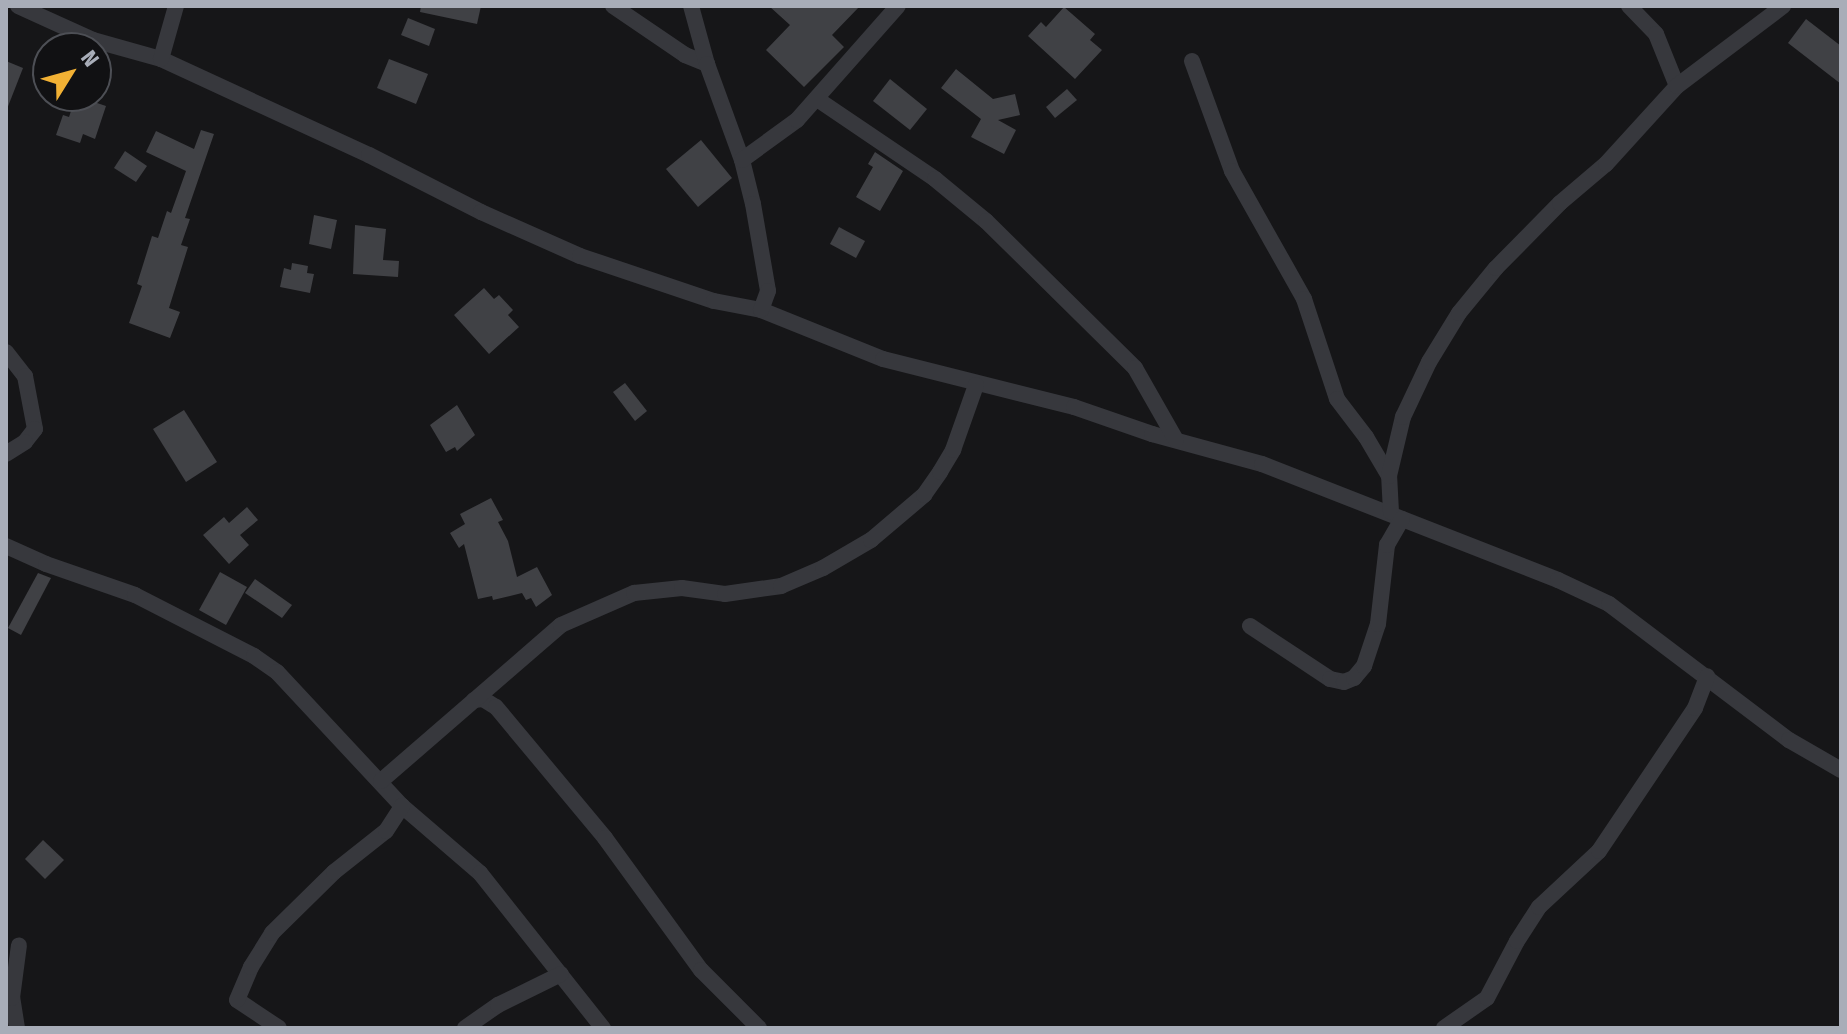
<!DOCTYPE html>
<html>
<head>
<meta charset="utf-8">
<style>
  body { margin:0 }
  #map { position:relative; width:1847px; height:1034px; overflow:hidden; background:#161618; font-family:"Fira Sans Condensed",sans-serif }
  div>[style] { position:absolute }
  .building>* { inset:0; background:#404145 }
  .minor>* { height:16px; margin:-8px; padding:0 8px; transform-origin:8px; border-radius:8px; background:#37383d }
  span { translate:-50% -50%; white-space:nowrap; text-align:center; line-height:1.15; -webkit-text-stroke:7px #111113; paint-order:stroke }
  .frame { position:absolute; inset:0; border:8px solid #a8adb8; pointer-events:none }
  .north { position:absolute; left:32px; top:32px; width:80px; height:80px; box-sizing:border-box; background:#111113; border:2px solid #4d4f55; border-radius:50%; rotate:53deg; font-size:22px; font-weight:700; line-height:32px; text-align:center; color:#a8adb8 }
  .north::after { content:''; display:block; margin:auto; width:28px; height:36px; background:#f2b134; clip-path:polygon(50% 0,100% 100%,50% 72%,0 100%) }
</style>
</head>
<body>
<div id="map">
  <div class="building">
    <div style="clip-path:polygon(421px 6px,481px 6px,477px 24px,420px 12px)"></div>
    <div style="clip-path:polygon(769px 6px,860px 6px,832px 35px,844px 47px,804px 87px,766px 50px,790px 25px)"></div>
    <div style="clip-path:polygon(1064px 7px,1095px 34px,1090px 40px,1102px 50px,1075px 79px,1028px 36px,1041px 22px,1046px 27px)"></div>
    <div style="clip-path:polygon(408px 18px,435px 29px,429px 46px,401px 35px)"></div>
    <div style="clip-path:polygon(1806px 19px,1841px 46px,1841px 84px,1788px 43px)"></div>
    <div style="clip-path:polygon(389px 59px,428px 74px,416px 104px,377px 88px)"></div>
    <div style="clip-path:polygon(6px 61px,23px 68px,7px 109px,6px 109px)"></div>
    <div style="clip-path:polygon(956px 69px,993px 99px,1015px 94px,1020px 115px,998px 120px,1016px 130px,1004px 154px,971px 137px,981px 119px,941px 88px)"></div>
    <div style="clip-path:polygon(890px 79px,927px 109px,910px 130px,873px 101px)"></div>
    <div style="clip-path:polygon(1067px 89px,1077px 100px,1055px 118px,1046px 107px)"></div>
    <div style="clip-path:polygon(76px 96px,106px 106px,95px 139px,83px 134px,80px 143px,56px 135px,63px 115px,69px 117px)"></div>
    <div style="clip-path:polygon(201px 130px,214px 134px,185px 218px,190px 219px,181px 245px,188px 247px,169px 308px,180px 312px,170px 338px,129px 323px,142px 286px,137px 284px,152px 236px,158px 238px,167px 211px,171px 213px,186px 171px,146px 152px,156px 131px,194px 149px)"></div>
    <div style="clip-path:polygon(701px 140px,732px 178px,698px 207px,666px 169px)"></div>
    <div style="clip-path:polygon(125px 151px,147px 166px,136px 182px,114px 168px)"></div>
    <div style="clip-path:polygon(875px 152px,903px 171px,880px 211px,856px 197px,873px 167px,868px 164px)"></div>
    <div style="clip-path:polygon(314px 215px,337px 220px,331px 249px,309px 244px)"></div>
    <div style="clip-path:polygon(355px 225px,386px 229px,383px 260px,399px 261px,398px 277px,353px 274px)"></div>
    <div style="clip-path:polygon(839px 227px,865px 241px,856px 258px,830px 244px)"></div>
    <div style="clip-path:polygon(292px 263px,308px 266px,307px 273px,314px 274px,310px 293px,280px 287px,284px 268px,291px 270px)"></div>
    <div style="clip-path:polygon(484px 288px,494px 299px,499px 295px,513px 310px,508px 315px,519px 327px,489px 354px,454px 315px)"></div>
    <div style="clip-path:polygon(625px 383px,647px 411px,635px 421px,613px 392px)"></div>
    <div style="clip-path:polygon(457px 405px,475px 435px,457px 451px,455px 447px,446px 452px,430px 425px)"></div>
    <div style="clip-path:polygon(184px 410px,217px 462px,186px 482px,153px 429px)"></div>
    <div style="clip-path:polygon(491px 498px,503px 520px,498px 522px,508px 541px,517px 577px,537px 567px,552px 595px,536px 607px,531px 598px,526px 600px,522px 593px,493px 600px,492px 596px,478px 599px,464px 544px,459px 548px,450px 533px,465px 524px,460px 514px)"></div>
    <div style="clip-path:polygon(247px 507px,258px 520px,240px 535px,249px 545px,229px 564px,203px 535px,224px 517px,229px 523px)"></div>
    <div style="clip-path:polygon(220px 572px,247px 587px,226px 625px,199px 610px)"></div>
    <div style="clip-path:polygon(38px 573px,51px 578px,21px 635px,8px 628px)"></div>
    <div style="clip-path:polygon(255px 579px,292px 605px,282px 618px,245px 593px)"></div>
    <div style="clip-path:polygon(43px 840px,64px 860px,45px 879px,25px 859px)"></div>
  </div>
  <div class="minor">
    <div style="left:18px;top:6px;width:82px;rotate:24.4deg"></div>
    <div style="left:93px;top:40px;width:71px;rotate:15.6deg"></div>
    <div style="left:161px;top:59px;width:229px;rotate:24.8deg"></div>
    <div style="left:369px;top:155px;width:126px;rotate:27deg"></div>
    <div style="left:481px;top:212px;width:108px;rotate:24deg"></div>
    <div style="left:580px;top:256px;width:141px;rotate:18.6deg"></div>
    <div style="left:714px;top:301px;width:48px;rotate:10.8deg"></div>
    <div style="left:761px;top:310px;width:131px;rotate:21.9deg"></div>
    <div style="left:883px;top:359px;width:197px;rotate:14.1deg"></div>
    <div style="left:1074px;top:407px;width:83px;rotate:19.1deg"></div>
    <div style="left:1152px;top:434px;width:114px;rotate:15.3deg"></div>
    <div style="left:1262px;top:464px;width:318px;rotate:21.4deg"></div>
    <div style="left:1558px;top:580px;width:56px;rotate:25.2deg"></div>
    <div style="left:1609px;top:604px;width:226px;rotate:37.1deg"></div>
    <div style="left:1789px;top:740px;width:60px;rotate:30deg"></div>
    <div style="left:613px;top:6px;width:87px;rotate:34.2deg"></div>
    <div style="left:685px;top:55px;width:24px;rotate:22deg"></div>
    <div style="left:691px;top:6px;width:60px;rotate:74.6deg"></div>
    <div style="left:707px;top:64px;width:102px;rotate:70deg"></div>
    <div style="left:742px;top:160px;width:45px;rotate:76deg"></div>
    <div style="left:753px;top:204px;width:88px;rotate:80.2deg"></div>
    <div style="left:768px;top:291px;width:20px;rotate:110deg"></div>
    <div style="left:1629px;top:6px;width:39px;rotate:46deg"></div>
    <div style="left:1656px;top:34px;width:56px;rotate:68deg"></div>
    <div style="left:161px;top:59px;width:55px;rotate:-74.2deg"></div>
    <div style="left:1192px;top:61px;width:117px;rotate:70deg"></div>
    <div style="left:1232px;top:171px;width:147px;rotate:60.6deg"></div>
    <div style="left:1304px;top:299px;width:105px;rotate:71.7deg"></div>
    <div style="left:1337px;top:399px;width:48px;rotate:52.7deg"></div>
    <div style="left:1366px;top:437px;width:45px;rotate:59.5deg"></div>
    <div style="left:817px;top:99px;width:143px;rotate:34.1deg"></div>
    <div style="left:935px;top:179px;width:66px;rotate:39.5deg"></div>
    <div style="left:986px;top:221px;width:209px;rotate:44.6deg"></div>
    <div style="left:1135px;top:368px;width:83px;rotate:60.3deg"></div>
    <div style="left:742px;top:160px;width:68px;rotate:-36deg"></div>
    <div style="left:797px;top:120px;width:152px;rotate:-48.5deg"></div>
    <div style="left:6px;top:352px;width:31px;rotate:52deg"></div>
    <div style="left:25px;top:376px;width:54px;rotate:79.3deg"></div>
    <div style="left:35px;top:429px;width:16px;rotate:128deg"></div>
    <div style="left:25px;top:442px;width:22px;rotate:148deg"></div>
    <div style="left:1391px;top:512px;width:36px;rotate:-93deg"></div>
    <div style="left:1389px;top:476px;width:61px;rotate:-76.7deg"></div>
    <div style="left:1403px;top:417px;width:61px;rotate:-64.7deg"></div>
    <div style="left:1429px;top:362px;width:57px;rotate:-58.5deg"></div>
    <div style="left:1459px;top:313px;width:58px;rotate:-50.6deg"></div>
    <div style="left:1496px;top:268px;width:91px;rotate:-45.4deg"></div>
    <div style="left:1560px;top:203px;width:60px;rotate:-40.3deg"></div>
    <div style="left:1606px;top:164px;width:105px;rotate:-47.7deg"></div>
    <div style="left:1677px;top:86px;width:133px;rotate:-37deg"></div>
    <div style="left:6px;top:546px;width:44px;rotate:24.2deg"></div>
    <div style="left:46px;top:564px;width:94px;rotate:19.2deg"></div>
    <div style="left:135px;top:595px;width:134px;rotate:27.1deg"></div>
    <div style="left:254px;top:656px;width:28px;rotate:35deg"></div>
    <div style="left:277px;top:672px;width:183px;rotate:47deg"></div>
    <div style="left:402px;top:806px;width:103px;rotate:40.7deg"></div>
    <div style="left:480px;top:873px;width:198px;rotate:51.6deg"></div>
    <div style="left:1250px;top:626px;width:96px;rotate:33.5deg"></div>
    <div style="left:1330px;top:679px;width:14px;rotate:12deg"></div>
    <div style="left:1344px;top:682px;width:11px;rotate:-22deg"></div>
    <div style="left:1354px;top:678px;width:16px;rotate:-50deg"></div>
    <div style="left:1364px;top:666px;width:44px;rotate:-71.6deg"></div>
    <div style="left:1378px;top:624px;width:80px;rotate:-83.5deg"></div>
    <div style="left:1387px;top:545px;width:30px;rotate:-60deg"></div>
    <div style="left:474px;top:700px;width:9px;rotate:-6deg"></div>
    <div style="left:483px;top:699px;width:15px;rotate:32deg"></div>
    <div style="left:496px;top:707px;width:170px;rotate:50.2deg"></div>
    <div style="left:605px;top:838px;width:163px;rotate:54deg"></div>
    <div style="left:701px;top:970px;width:82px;rotate:45deg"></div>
    <div style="left:381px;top:781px;width:238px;rotate:-40.9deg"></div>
    <div style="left:561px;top:625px;width:80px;rotate:-23.7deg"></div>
    <div style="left:634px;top:593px;width:48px;rotate:-5.9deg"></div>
    <div style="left:682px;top:588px;width:43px;rotate:7.9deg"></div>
    <div style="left:725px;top:594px;width:57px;rotate:-8.1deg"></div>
    <div style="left:781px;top:586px;width:46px;rotate:-23.2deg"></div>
    <div style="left:823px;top:568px;width:56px;rotate:-30.3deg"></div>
    <div style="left:871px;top:540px;width:70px;rotate:-40.3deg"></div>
    <div style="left:924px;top:495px;width:28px;rotate:-55deg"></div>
    <div style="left:940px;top:472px;width:26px;rotate:-59deg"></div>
    <div style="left:953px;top:450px;width:69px;rotate:-70.5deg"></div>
    <div style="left:17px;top:1028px;width:30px;rotate:-99deg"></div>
    <div style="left:12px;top:998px;width:53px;rotate:-82.5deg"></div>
    <div style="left:279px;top:1028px;width:50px;rotate:-146.3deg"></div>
    <div style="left:237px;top:1000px;width:36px;rotate:-67deg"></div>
    <div style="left:251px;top:967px;width:40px;rotate:-58deg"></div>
    <div style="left:272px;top:933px;width:87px;rotate:-44.5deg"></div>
    <div style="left:334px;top:872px;width:66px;rotate:-38.3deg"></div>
    <div style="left:386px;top:831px;width:30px;rotate:-57deg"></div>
    <div style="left:465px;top:1028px;width:40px;rotate:-34.9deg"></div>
    <div style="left:498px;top:1005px;width:70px;rotate:-26.2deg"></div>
    <div style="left:1444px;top:1028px;width:52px;rotate:-34.9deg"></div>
    <div style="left:1487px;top:998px;width:64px;rotate:-62.2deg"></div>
    <div style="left:1517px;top:941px;width:40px;rotate:-57.1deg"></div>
    <div style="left:1539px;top:907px;width:82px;rotate:-43deg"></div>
    <div style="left:1599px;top:851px;width:172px;rotate:-56.1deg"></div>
    <div style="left:1695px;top:708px;width:34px;rotate:-69deg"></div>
  </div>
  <div class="frame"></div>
  <div class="north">N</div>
</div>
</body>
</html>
